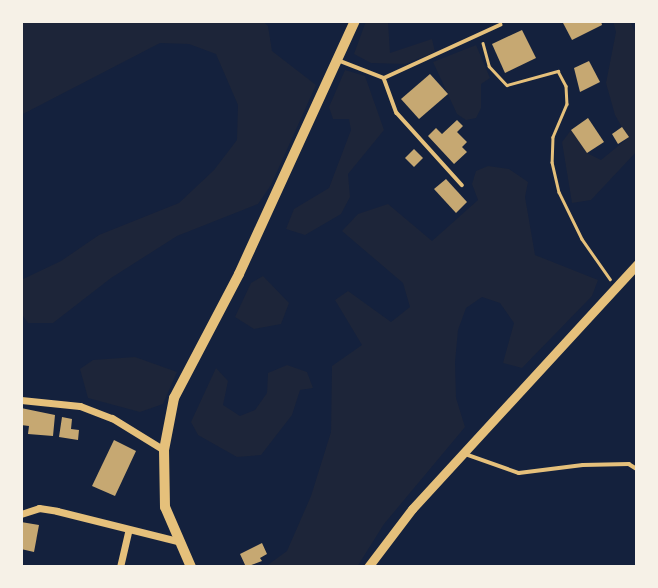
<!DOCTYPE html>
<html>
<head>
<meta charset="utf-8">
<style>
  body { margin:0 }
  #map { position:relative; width:658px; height:588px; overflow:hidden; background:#14213d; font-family:"Alegreya Sans",sans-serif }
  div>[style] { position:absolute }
  .green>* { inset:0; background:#1d2539 }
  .building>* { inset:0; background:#c6a872 }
  .path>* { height:2.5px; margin:-1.25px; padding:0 1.25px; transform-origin:1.25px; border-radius:1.25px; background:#e5c07b }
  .service>* { height:3.5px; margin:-1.75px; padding:0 1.75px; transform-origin:1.75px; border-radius:1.75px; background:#e5c07b }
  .minor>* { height:7px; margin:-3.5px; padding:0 3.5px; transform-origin:3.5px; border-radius:3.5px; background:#e5c07b }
  .tertiary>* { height:9px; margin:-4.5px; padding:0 4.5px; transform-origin:4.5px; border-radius:4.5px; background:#e5c07b }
  .primary>* { height:10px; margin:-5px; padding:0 5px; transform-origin:5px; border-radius:5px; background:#e5c07b }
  span { translate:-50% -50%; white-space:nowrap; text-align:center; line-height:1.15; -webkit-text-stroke:5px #f6f1e7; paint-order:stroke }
  .frame { position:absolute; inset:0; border:23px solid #f6f1e7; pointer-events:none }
</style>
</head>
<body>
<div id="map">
  <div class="green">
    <div style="clip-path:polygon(21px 21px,263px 21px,268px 26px,272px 51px,316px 85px,271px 185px,258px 204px,177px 236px,111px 278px,53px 323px,28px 323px,21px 313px,21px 280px,61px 261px,99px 235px,179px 203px,214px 170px,237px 140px,238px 105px,216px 54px,189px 44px,160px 43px,21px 115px)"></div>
    <div style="clip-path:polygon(366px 21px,388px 21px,390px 53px,432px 39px,435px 52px,405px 64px,371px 63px,354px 54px)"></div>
    <div style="clip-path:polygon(613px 21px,630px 21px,637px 36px,637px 151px,591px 200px,572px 203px,562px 142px,571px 130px,587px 153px,601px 160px,628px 138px,615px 115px,606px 83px,616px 32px)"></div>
    <div style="clip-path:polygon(476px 45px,490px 78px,481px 84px,481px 108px,476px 118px,466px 120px,457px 114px,433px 62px)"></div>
    <div style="clip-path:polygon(345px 70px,365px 76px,384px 130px,348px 174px,350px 197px,341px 214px,305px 235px,286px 229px,294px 209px,329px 188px,351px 130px,349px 119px,333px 119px,329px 107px)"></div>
    <div style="clip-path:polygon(488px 166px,509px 169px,528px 182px,525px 197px,535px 255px,598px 280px,592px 296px,522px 368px,503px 363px,514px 323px,500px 303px,482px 297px,466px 308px,458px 330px,455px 362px,456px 398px,465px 427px,384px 524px,357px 567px,265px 567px,287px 551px,311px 496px,331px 432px,332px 366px,362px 345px,335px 300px,348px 291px,391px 322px,410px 307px,403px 283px,342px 231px,358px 214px,388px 204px,432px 241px,478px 200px,472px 184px,476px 171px)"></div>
    <div style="clip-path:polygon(263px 276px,289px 303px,281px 324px,254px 329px,235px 317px,251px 283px)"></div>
    <div style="clip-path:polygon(135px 357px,177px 372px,163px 404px,140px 412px,88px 398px,80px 369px,93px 360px)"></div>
    <div style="clip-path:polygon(287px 365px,307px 372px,313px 388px,300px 390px,292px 415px,261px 455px,237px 457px,198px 435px,191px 422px,216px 368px,228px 381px,223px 405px,240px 416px,255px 410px,267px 393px,268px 373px)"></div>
  </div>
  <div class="building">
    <div style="clip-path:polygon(562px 21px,601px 21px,602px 25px,572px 40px)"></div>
    <div style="clip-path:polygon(522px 30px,536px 58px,505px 73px,492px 44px)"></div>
    <div style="clip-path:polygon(589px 61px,600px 82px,580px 92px,574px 68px)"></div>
    <div style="clip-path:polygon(430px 74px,448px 94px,419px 119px,401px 99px)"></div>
    <div style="clip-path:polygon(588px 118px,604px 142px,587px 153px,571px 130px)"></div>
    <div style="clip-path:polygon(457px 120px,463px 126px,457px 132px,467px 142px,462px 147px,467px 152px,454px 164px,428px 136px,436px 128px,442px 134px)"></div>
    <div style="clip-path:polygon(622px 127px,629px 137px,618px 144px,612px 134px)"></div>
    <div style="clip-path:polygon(414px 149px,423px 158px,414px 167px,405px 158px)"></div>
    <div style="clip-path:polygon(446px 179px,467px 202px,456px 213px,434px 189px)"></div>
    <div style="clip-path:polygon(21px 408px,55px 415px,53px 436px,28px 434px,29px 426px,21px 425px)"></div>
    <div style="clip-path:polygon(62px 417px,72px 419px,71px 429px,79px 430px,78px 440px,59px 437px)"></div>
    <div style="clip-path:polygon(114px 440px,136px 451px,115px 496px,92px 486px)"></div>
    <div style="clip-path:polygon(21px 522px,39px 525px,34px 552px,21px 549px)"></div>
    <div style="clip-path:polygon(262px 543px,267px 554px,260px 558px,262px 561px,246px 567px,240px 554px)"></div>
  </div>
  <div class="path">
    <div style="left:483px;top:43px;width:24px;rotate:75deg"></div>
    <div style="left:489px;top:66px;width:26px;rotate:47deg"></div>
    <div style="left:507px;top:85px;width:53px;rotate:-15.4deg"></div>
    <div style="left:558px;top:71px;width:17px;rotate:62deg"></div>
    <div style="left:566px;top:86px;width:18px;rotate:87deg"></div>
    <div style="left:567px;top:104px;width:36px;rotate:113deg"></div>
    <div style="left:553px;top:137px;width:25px;rotate:92deg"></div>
    <div style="left:552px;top:162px;width:31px;rotate:77deg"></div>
    <div style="left:559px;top:192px;width:52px;rotate:63.9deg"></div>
    <div style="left:582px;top:239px;width:49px;rotate:55deg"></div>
  </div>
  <div class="service">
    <div style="left:340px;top:61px;width:47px;rotate:21.1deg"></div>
    <div style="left:384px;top:78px;width:128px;rotate:-24.6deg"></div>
    <div style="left:384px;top:78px;width:37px;rotate:70deg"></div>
    <div style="left:397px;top:113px;width:97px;rotate:47.9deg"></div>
    <div style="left:465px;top:454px;width:57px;rotate:19.4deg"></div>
    <div style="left:519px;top:473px;width:64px;rotate:-7.1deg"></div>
    <div style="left:583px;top:465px;width:46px;rotate:-1.2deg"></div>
    <div style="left:629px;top:464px;width:9px;rotate:32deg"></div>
  </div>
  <div class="minor">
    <div style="left:21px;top:400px;width:59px;rotate:5.8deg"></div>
    <div style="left:80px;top:406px;width:34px;rotate:21deg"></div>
    <div style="left:112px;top:418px;width:61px;rotate:31.6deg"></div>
    <div style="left:21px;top:514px;width:19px;rotate:-18deg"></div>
    <div style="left:39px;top:508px;width:18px;rotate:9deg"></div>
    <div style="left:57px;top:511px;width:124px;rotate:14deg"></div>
    <div style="left:120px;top:567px;width:37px;rotate:-77deg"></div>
  </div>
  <div class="tertiary">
    <div style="left:368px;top:567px;width:73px;rotate:-52.8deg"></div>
    <div style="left:412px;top:509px;width:333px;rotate:-47.4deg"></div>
  </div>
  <div class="primary">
    <div style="left:191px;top:567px;width:65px;rotate:-113.4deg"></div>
    <div style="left:165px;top:507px;width:57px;rotate:-91deg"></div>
    <div style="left:164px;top:450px;width:53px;rotate:-79.1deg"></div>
    <div style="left:174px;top:398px;width:140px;rotate:-62.3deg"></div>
    <div style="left:239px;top:274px;width:278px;rotate:-65.4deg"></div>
  </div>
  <div class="frame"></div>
</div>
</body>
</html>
